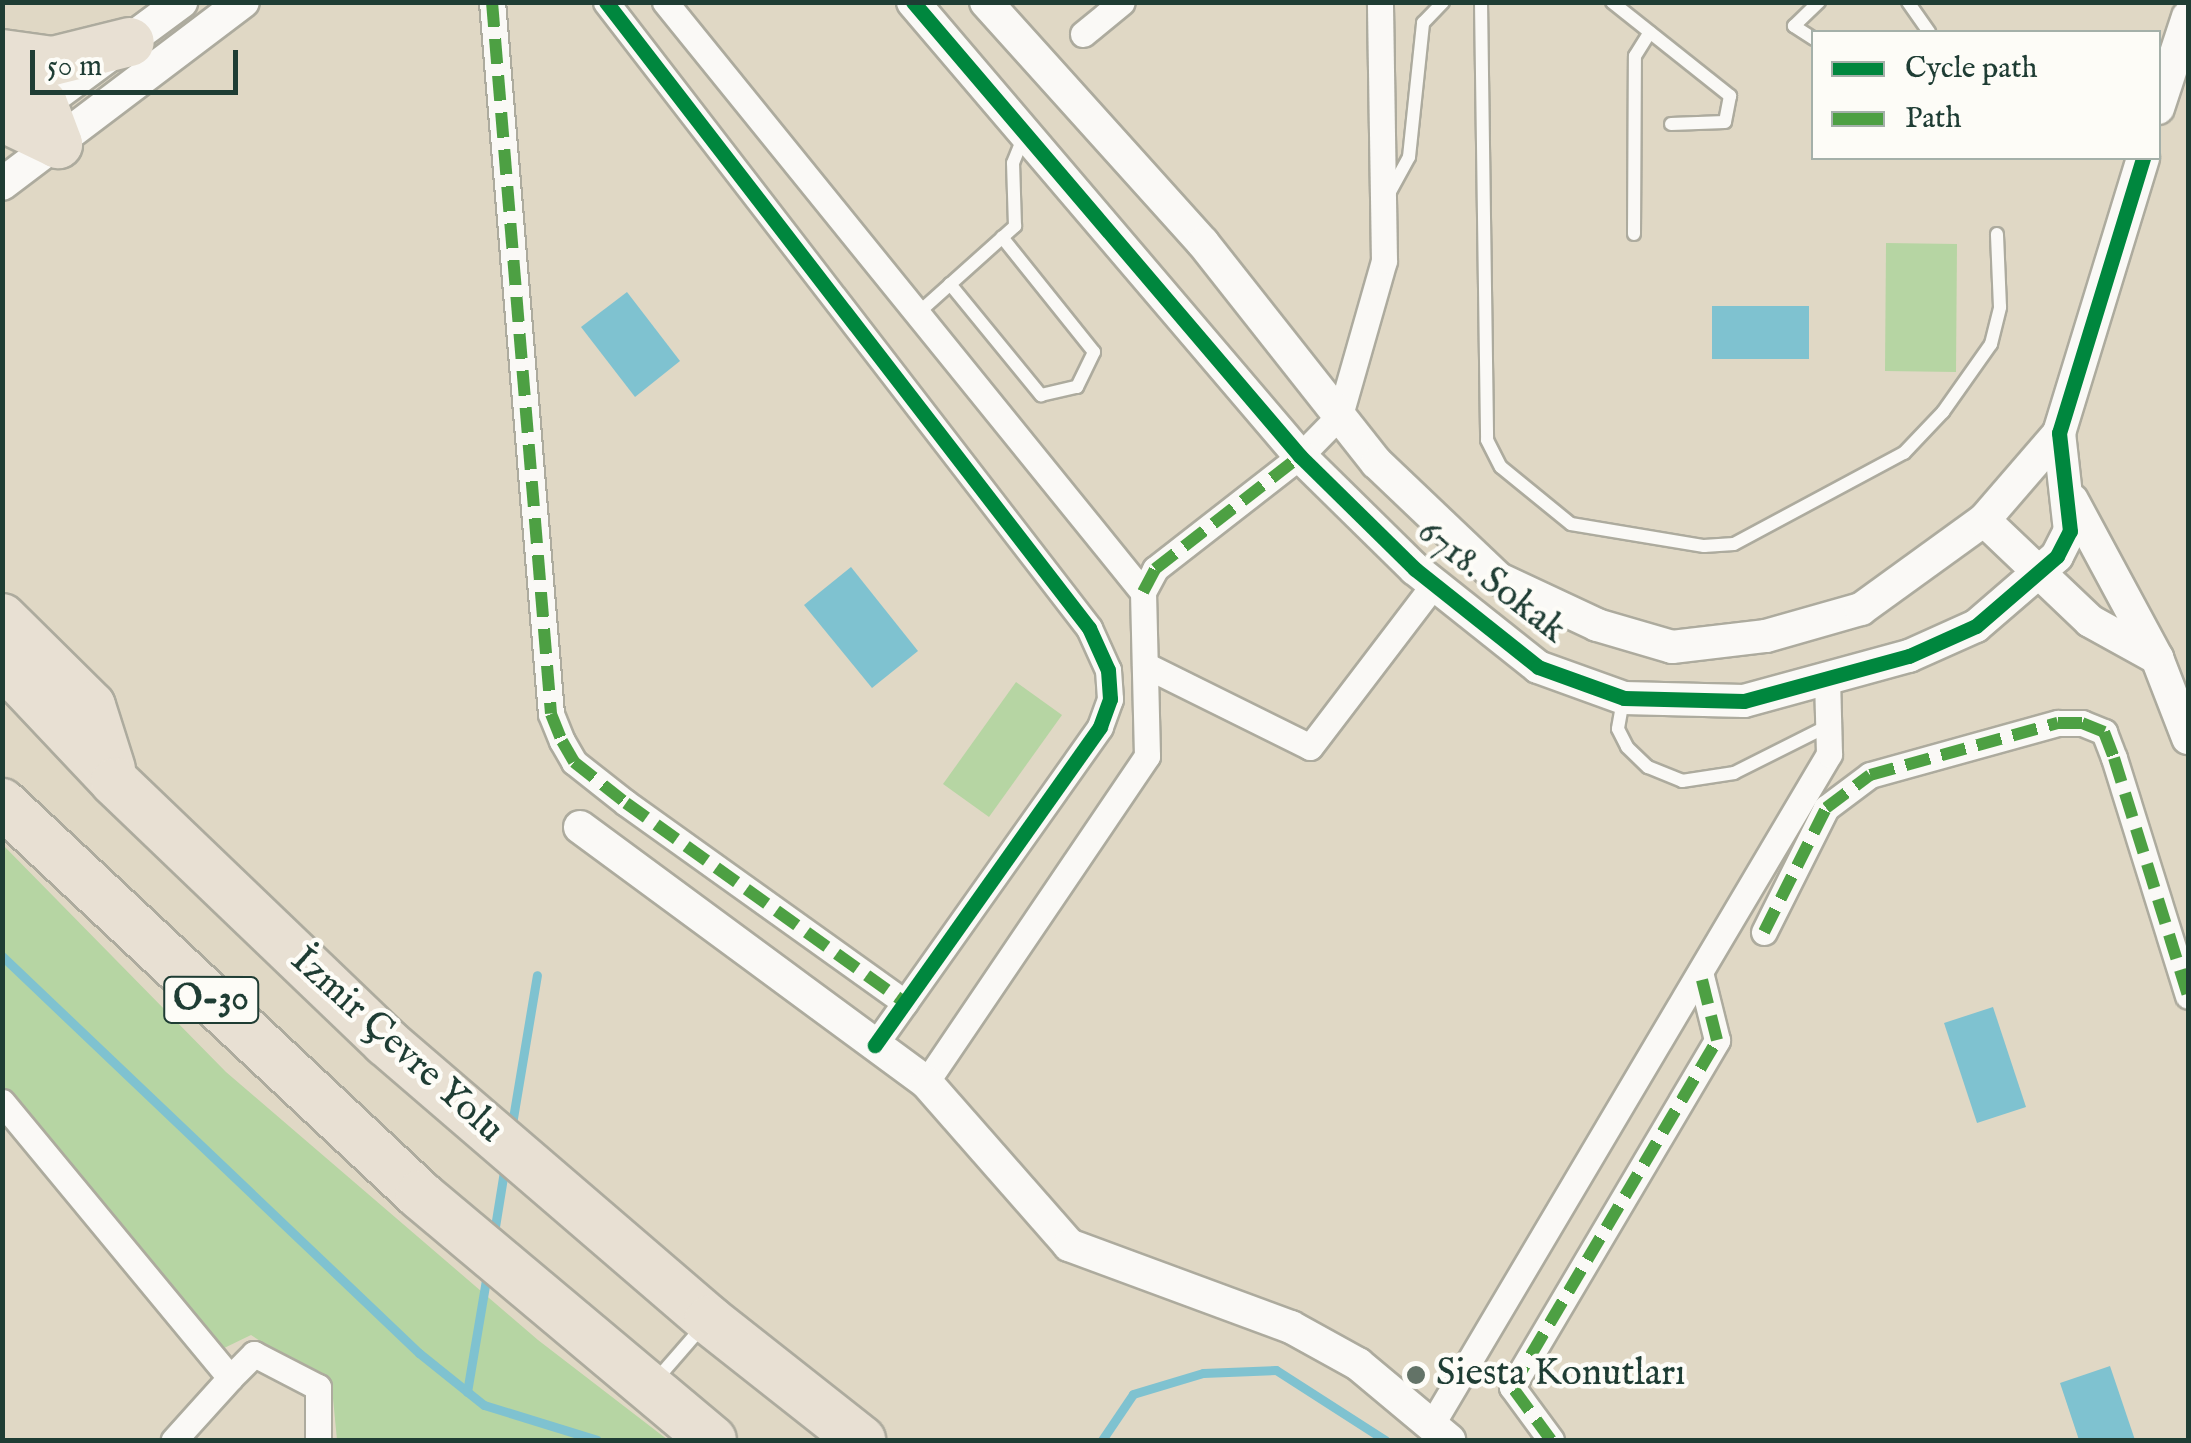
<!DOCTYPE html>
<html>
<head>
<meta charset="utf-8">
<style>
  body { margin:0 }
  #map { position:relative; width:2191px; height:1443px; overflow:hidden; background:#e0d8c5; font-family:"IM FELL English",serif }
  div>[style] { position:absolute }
  .green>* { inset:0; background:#b6d5a3 }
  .water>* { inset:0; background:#7fc2d0 }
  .stream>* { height:9px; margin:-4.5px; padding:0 4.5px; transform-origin:4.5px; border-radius:4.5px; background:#7fc2d0 }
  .roads { filter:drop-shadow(2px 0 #adab9e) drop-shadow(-2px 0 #adab9e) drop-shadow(0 2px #adab9e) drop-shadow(0 -2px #adab9e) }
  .service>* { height:12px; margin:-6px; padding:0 6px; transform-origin:6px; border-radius:6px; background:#faf9f6 }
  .minor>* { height:25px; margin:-12.5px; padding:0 12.5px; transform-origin:12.5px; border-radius:12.5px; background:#faf9f6 }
  .tertiary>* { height:32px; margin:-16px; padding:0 16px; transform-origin:16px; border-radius:16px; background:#faf9f6 }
  .motorway>* { height:48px; margin:-24px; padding:0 24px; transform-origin:24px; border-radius:24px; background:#e8e0d3 }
  .quiet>* { height:12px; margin-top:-6px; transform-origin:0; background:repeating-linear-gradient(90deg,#4da043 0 25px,transparent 0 37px) }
  .cycleway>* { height:15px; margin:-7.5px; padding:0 7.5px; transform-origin:7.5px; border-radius:7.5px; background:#00873e }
  .dots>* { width:28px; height:28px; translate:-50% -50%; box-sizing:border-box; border:5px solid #fdfcf7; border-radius:50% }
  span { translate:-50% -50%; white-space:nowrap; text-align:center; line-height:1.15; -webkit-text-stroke:9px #fdfcf7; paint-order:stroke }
  .shield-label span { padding:2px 8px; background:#fdfcf7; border:2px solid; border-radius:8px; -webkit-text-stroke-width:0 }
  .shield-label { font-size:35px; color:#1f3d34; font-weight:700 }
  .street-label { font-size:38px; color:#1f3d34 }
  .poi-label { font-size:38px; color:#1f3d34 }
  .left { translate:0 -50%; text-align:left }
  .frame { position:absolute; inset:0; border:5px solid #1f3d34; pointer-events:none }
  .legend { position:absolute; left:1811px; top:30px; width:350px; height:130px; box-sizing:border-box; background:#fdfcf7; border:2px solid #a4b0a9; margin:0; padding:12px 18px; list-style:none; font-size:30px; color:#1f3d34 }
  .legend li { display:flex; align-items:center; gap:20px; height:50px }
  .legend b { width:50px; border:2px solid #a4b0a9 }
  .scale { position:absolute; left:30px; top:50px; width:208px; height:45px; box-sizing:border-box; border:5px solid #1f3d34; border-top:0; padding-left:12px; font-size:30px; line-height:35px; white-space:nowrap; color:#1f3d34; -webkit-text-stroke:8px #fdfcf7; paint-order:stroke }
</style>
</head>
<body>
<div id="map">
  <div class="green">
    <div style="clip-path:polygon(1886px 243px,1957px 244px,1956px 372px,1885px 371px)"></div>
    <div style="clip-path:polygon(1016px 682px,1062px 715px,989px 817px,943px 784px)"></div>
    <div style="clip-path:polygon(2px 844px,226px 1072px,538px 1340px,668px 1440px,337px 1440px,332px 1388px,251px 1335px,218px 1351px,3px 1087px)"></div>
  </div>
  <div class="water">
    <div style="clip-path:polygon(627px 292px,680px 361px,635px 397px,581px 327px)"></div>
    <div style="clip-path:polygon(1712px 306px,1809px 306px,1809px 359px,1712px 359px)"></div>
    <div style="clip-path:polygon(851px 567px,918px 651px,872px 688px,804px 605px)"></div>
    <div style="clip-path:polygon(1993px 1007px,2026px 1107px,1977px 1123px,1944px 1023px)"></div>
    <div style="clip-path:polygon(2110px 1366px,2135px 1440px,2079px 1440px,2060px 1383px)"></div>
  </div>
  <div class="stream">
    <div style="left:2px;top:956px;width:576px;rotate:43.59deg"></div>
    <div style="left:419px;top:1353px;width:83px;rotate:38.7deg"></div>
    <div style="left:484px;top:1405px;width:118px;rotate:17.2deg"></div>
    <div style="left:511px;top:1130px;width:157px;rotate:-80.5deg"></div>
    <div style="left:493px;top:1239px;width:75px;rotate:-80.8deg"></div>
    <div style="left:467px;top:1392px;width:120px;rotate:-80.4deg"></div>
    <div style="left:1102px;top:1440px;width:55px;rotate:-56deg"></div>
    <div style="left:1133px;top:1394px;width:73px;rotate:-16.7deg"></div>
    <div style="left:1203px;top:1373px;width:73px;rotate:-2.4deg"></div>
    <div style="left:1276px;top:1370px;width:130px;rotate:32.7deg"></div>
  </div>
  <div class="roads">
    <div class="service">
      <div style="left:1481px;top:2px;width:438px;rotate:89.2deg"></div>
      <div style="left:1487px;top:440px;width:30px;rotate:63deg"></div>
      <div style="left:1501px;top:467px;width:90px;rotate:39.2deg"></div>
      <div style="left:1571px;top:524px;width:135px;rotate:9.4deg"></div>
      <div style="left:1704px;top:546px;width:30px;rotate:-4deg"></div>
      <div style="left:1734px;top:544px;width:193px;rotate:-28.2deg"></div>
      <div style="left:1904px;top:453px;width:57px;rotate:-46.4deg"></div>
      <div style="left:1943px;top:412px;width:83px;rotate:-54.8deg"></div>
      <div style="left:1991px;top:344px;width:38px;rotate:-76deg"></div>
      <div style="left:2000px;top:307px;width:73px;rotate:-92.4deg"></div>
      <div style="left:1612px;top:2px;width:151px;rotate:38.5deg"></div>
      <div style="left:1730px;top:96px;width:26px;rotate:101deg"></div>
      <div style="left:1725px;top:122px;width:54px;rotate:177.9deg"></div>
      <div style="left:1908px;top:2px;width:37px;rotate:55deg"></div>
      <div style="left:1814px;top:39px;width:24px;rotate:-147deg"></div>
      <div style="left:1794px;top:26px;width:35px;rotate:-44deg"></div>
      <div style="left:1385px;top:201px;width:50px;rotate:-61.4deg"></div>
      <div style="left:1409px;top:157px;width:135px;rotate:-84deg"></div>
      <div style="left:1423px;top:23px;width:29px;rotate:-46deg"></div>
      <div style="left:1634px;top:234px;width:178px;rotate:-89.7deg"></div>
      <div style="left:1635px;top:56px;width:28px;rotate:-58deg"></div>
      <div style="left:950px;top:284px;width:144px;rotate:50.7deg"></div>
      <div style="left:1041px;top:395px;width:37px;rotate:-13deg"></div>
      <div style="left:1077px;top:387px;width:39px;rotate:-64deg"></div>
      <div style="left:1094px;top:352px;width:147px;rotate:-128.7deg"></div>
      <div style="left:917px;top:314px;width:132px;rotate:-41.9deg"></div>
      <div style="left:1015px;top:226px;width:63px;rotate:-91.8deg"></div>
      <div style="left:1013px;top:163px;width:27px;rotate:-68deg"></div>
      <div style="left:1623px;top:700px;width:29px;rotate:100deg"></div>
      <div style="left:1618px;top:729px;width:20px;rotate:63deg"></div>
      <div style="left:1627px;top:747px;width:29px;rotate:44deg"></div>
      <div style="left:1648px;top:767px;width:37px;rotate:22deg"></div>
      <div style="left:1682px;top:781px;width:53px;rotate:-8.7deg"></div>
      <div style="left:1734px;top:773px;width:105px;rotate:-26.6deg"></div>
      <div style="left:656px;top:1380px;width:70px;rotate:-49deg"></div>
    </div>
    <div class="minor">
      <div style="left:492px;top:2px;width:714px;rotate:85.26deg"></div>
      <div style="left:551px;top:714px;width:29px;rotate:68deg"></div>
      <div style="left:562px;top:741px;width:24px;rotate:60deg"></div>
      <div style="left:574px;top:762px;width:66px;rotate:38.3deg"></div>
      <div style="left:626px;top:803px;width:343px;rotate:35.6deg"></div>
      <div style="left:606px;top:2px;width:791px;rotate:52.35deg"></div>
      <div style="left:1089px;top:628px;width:46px;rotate:65.7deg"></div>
      <div style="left:1108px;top:670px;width:29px;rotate:86deg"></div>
      <div style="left:1110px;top:699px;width:30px;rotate:110deg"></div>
      <div style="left:1100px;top:727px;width:390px;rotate:125.3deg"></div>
      <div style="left:665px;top:2px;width:759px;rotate:50.99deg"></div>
      <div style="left:1143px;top:592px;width:164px;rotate:88.6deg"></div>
      <div style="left:1147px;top:756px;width:394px;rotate:124.1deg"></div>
      <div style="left:1083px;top:34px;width:50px;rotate:-39.4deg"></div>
      <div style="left:1143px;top:592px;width:26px;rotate:-62deg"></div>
      <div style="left:1155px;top:569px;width:184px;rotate:-37.9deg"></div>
      <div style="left:1300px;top:456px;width:57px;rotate:-45.7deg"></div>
      <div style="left:1340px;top:415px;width:160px;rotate:-74.1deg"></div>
      <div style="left:1384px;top:261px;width:259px;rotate:-90.9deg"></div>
      <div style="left:1145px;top:665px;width:184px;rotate:26.4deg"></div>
      <div style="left:1310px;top:747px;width:205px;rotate:-52.7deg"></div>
      <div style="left:1764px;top:932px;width:139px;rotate:-63.4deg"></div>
      <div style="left:1826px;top:808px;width:55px;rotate:-36.9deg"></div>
      <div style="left:1870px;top:775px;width:195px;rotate:-15.5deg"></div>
      <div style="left:2058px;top:723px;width:24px"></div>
      <div style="left:2082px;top:723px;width:24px;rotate:22deg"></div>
      <div style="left:2104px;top:732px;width:28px;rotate:69deg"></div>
      <div style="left:2114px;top:758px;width:249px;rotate:72.7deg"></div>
      <div style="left:2px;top:1102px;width:358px;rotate:50.4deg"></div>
      <div style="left:230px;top:1378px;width:84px;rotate:132.1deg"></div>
      <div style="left:230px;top:1378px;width:34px;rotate:-45deg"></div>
      <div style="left:254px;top:1354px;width:72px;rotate:27.3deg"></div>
      <div style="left:318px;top:1387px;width:53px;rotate:90deg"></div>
      <div style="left:1432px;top:1424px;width:779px;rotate:-59.35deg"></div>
      <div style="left:1829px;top:754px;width:76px;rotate:-91.5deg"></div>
      <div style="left:1551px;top:1440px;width:66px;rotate:-126.3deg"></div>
      <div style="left:1512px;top:1387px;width:403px;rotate:-59.4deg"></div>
      <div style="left:1717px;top:1040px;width:66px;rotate:-104deg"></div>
    </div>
    <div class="tertiary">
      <div style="left:913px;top:2px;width:597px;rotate:49.55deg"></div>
      <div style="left:1300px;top:456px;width:161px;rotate:44.5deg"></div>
      <div style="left:1415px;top:569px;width:157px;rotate:38.5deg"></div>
      <div style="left:1538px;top:667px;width:91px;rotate:19.8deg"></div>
      <div style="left:1624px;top:698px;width:120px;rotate:1.4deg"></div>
      <div style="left:1744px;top:701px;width:171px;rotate:-15.3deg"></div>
      <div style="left:1909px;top:656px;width:73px;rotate:-24.1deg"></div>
      <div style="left:1976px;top:626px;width:107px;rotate:-40.8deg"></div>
      <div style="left:2057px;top:556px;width:28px;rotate:-63deg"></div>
      <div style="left:2070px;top:531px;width:99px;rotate:-96.4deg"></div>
      <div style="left:2059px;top:433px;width:288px;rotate:-73deg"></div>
      <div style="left:986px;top:2px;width:324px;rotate:48deg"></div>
      <div style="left:1203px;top:243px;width:280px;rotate:51.7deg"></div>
      <div style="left:1377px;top:463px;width:168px;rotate:43.6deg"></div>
      <div style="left:1499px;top:579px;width:108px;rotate:25.1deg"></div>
      <div style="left:1597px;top:625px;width:78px;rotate:16.3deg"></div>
      <div style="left:1672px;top:647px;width:95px;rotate:-6.7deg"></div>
      <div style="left:1766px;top:636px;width:99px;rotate:-15.9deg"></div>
      <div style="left:1861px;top:609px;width:152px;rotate:-35.9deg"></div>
      <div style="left:1984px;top:520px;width:115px;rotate:-49.2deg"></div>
      <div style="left:2158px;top:108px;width:96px;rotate:-71.8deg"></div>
      <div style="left:27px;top:116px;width:192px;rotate:-36.5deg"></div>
      <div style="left:2px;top:184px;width:302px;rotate:-37.1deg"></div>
      <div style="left:2072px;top:500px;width:179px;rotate:61.7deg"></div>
      <div style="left:2157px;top:658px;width:86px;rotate:68.8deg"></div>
      <div style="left:1984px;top:520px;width:146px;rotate:43.6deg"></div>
      <div style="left:2090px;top:621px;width:77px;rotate:28.9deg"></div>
      <div style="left:580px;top:827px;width:430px;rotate:36.4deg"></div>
      <div style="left:926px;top:1082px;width:217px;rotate:48.7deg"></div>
      <div style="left:1069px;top:1245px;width:237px;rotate:20.3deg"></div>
      <div style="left:1291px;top:1327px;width:77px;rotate:28.9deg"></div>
      <div style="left:1358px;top:1364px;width:119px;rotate:39.9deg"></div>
    </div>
    <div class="motorway">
      <div style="left:2px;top:54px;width:51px;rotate:7.8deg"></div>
      <div style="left:53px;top:61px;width:79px;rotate:-13.9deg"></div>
      <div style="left:2px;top:70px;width:53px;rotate:39.7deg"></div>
      <div style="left:43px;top:104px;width:43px;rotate:69.4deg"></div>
      <div style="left:2px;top:117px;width:62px;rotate:25.7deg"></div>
      <div style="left:2px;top:618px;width:125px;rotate:44.7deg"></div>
      <div style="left:91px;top:706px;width:66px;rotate:72.4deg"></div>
      <div style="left:2px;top:662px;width:165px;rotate:46.7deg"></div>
      <div style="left:115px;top:782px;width:376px;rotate:43.8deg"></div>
      <div style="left:386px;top:1042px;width:426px;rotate:40.7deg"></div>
      <div style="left:709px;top:1320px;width:194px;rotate:38.3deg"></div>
      <div style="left:2px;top:803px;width:573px;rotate:43.16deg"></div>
      <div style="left:420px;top:1195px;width:381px;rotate:40deg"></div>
    </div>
  </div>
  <div class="quiet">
    <div style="left:492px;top:2px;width:714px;rotate:85.26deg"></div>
    <div style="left:551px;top:714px;width:29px;rotate:68deg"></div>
    <div style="left:562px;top:741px;width:24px;rotate:60deg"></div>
    <div style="left:574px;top:762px;width:66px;rotate:38.3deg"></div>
    <div style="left:626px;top:803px;width:343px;rotate:35.6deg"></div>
    <div style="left:1143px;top:592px;width:26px;rotate:-62deg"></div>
    <div style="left:1155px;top:569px;width:184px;rotate:-37.9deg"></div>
    <div style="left:1764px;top:932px;width:139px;rotate:-63.4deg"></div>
    <div style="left:1826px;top:808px;width:55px;rotate:-36.9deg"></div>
    <div style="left:1870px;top:775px;width:195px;rotate:-15.5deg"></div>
    <div style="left:2058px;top:723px;width:24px"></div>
    <div style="left:2082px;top:723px;width:24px;rotate:22deg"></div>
    <div style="left:2104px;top:732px;width:28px;rotate:69deg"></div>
    <div style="left:2114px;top:758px;width:249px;rotate:72.7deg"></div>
    <div style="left:1551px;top:1440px;width:66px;rotate:-126.3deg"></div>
    <div style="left:1512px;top:1387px;width:403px;rotate:-59.4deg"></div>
    <div style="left:1717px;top:1040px;width:66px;rotate:-104deg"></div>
  </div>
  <div class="cycleway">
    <div style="left:606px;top:2px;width:791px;rotate:52.35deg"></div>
    <div style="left:1089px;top:628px;width:46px;rotate:65.7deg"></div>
    <div style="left:1108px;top:670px;width:29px;rotate:86deg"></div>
    <div style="left:1110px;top:699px;width:30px;rotate:110deg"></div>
    <div style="left:1100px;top:727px;width:390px;rotate:125.3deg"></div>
    <div style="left:913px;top:2px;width:597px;rotate:49.55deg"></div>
    <div style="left:1300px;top:456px;width:161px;rotate:44.5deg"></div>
    <div style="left:1415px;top:569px;width:157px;rotate:38.5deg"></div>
    <div style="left:1538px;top:667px;width:91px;rotate:19.8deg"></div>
    <div style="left:1624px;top:698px;width:120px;rotate:1.4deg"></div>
    <div style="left:1744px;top:701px;width:171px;rotate:-15.3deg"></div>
    <div style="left:1909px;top:656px;width:73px;rotate:-24.1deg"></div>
    <div style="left:1976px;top:626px;width:107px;rotate:-40.8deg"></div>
    <div style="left:2057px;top:556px;width:28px;rotate:-63deg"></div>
    <div style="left:2070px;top:531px;width:99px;rotate:-96.4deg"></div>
    <div style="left:2059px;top:433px;width:288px;rotate:-73deg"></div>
  </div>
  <div class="dots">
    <div style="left:1416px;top:1375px;background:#637367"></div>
  </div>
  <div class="shield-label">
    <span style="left:211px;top:1000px">O-30</span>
  </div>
  <div class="street-label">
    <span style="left:1491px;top:582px;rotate:38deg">6718. Sokak</span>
    <span style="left:396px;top:1046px;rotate:42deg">İzmir Çevre Yolu</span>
  </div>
  <div class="poi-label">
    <span class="left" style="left:1436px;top:1375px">Siesta Konutları</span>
  </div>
  <div class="frame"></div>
  <ul class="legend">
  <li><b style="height:12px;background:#00873e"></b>Cycle path</li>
  <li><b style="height:12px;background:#4da043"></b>Path</li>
  </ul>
  <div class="scale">50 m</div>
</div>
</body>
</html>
